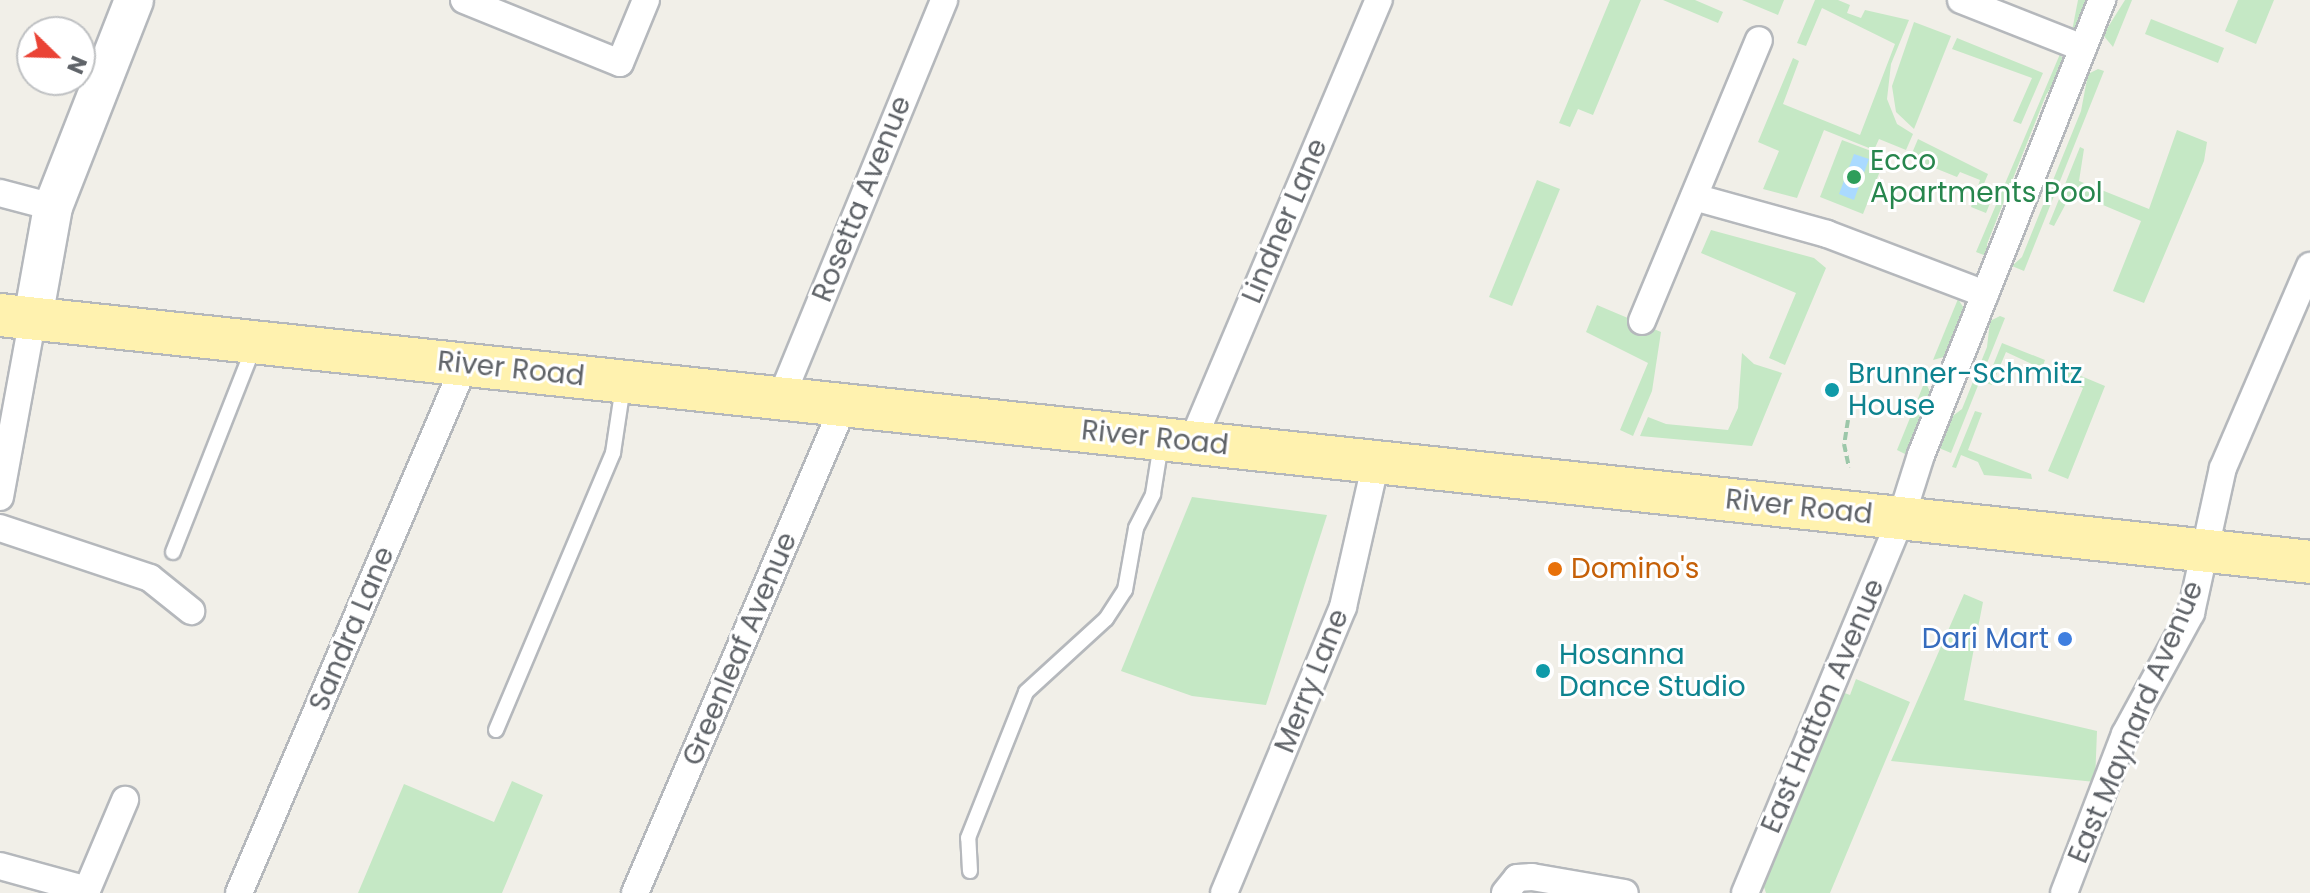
<!DOCTYPE html>
<html>
<head>
<meta charset="utf-8">
<style>
  body { margin:0 }
  #map { position:relative; width:2310px; height:893px; overflow:hidden; background:#f1efe8; font-family:Poppins,sans-serif }
  div>[style] { position:absolute }
  .green>* { inset:0; background:#c5e8c5 }
  .water>* { inset:0; background:#aadaff }
  .path>* { height:4px; margin-top:-2px; transform-origin:0; background:repeating-linear-gradient(90deg,#9cc7a9 0 8px,transparent 0 12px) }
  .roads { filter:drop-shadow(2px 0 #b5b8bc) drop-shadow(-2px 0 #b5b8bc) drop-shadow(0 2px #b5b8bc) drop-shadow(0 -2px #b5b8bc) }
  .lane>* { height:14px; margin:-7px; padding:0 7px; transform-origin:7px; border-radius:7px; background:#fff }
  .street>* { height:26px; margin:-13px; padding:0 13px; transform-origin:13px; border-radius:13px; background:#fff }
  .secondary>* { height:38px; margin:-19px; padding:0 19px; transform-origin:19px; border-radius:19px; background:#fff }
  .primary>* { height:42px; margin:-21px; padding:0 21px; transform-origin:21px; border-radius:21px; background:#fff2af }
  .dots>* { width:22px; height:22px; translate:-50% -50%; box-sizing:border-box; border:4px solid #fff; border-radius:50% }
  span { translate:-50% -50%; white-space:nowrap; text-align:center; line-height:1.15; -webkit-text-stroke:6px #fff; paint-order:stroke }
  .leisure-label { font-size:28px; color:#27864d }
  .left { translate:0 -50%; text-align:left }
  .street-label { font-size:28px; color:#5f6368 }
  .culture-label { font-size:28px; color:#0d838f }
  .food-label { font-size:28px; color:#c56008 }
  .shop-label { font-size:28px; color:#366cbe }
  .right { translate:-100% -50%; text-align:right }
  .north { position:absolute; left:16px; top:16px; width:80px; height:80px; box-sizing:border-box; background:#fff; border:2px solid #bfc1c3; border-radius:50%; rotate:113deg; font-size:22px; font-weight:700; line-height:32px; text-align:center; color:#5f6368 }
  .north::after { content:''; display:block; margin:auto; width:28px; height:36px; background:#ea4335; clip-path:polygon(50% 0,100% 100%,50% 72%,0 100%) }
</style>
</head>
<body>
<div id="map">
  <div class="green">
    <div style="clip-path:polygon(1610px 0,1641px 0,1593px 115px,1578px 109px,1570px 127px,1559px 123px)"></div>
    <div style="clip-path:polygon(1663px 0,1695px 0,1723px 12px,1718px 23px)"></div>
    <div style="clip-path:polygon(1742px 0,1784px 0,1778px 15px)"></div>
    <div style="clip-path:polygon(1815px 0,1838px 0,1850px 5px,1847px 13px,1861px 18px,1865px 10px,1909px 20px,1891px 64px,1887px 99px,1897px 124px,1913px 134px,1906px 150px,1879px 139px,1874px 150px,1824px 130px,1797px 198px,1763px 189px,1779px 151px,1758px 142px,1793px 58px,1799px 61px,1783px 104px,1860px 135px,1895px 44px,1822px 8px,1806px 46px,1797px 43px)"></div>
    <div style="clip-path:polygon(2078px 0,2085px 0,2088px 7px,2082px 26px,2072px 31px)"></div>
    <div style="clip-path:polygon(2125px 0,2132px 0,2113px 47px,2103px 35px)"></div>
    <div style="clip-path:polygon(2238px 0,2274px 0,2256px 44px,2225px 31px)"></div>
    <div style="clip-path:polygon(2151px 19px,2224px 48px,2218px 63px,2145px 34px)"></div>
    <div style="clip-path:polygon(1914px 22px,1951px 36px,1914px 129px,1896px 112px,1892px 86px)"></div>
    <div style="clip-path:polygon(1957px 38px,2043px 73px,2021px 124px,2013px 121px,2032px 78px,1952px 49px)"></div>
    <div style="clip-path:polygon(2060px 54px,2066px 65px,2046px 95px,1987px 244px,1989px 257px,1976px 252px)"></div>
    <div style="clip-path:polygon(2098px 69px,2104px 71px,2024px 271px,2012px 266px,2022px 257px,2081px 111px,2088px 74px)"></div>
    <div style="clip-path:polygon(2177px 130px,2207px 142px,2204px 161px,2144px 303px,2113px 291px,2141px 221px,2072px 192px,2054px 226px,2049px 224px,2080px 147px,2084px 149px,2079px 181px,2149px 209px)"></div>
    <div style="clip-path:polygon(1918px 139px,1988px 174px,1983px 186px,1995px 191px,1986px 213px,1971px 207px,1980px 180px,1960px 172px,1957px 177px,1910px 158px)"></div>
    <div style="clip-path:polygon(1842px 140px,1879px 154px,1882px 166px,1863px 214px,1820px 197px)"></div>
    <div style="clip-path:polygon(1537px 180px,1560px 189px,1512px 306px,1489px 297px)"></div>
    <div style="clip-path:polygon(1711px 230px,1814px 258px,1826px 268px,1785px 365px,1769px 358px,1796px 293px,1701px 253px)"></div>
    <div style="clip-path:polygon(1958px 299px,1967px 313px,1944px 357px,1933px 360px)"></div>
    <div style="clip-path:polygon(1597px 305px,1661px 332px,1652px 391px,1633px 436px,1620px 430px,1648px 363px,1586px 332px)"></div>
    <div style="clip-path:polygon(2000px 316px,2005px 318px,1951px 453px,1939px 448px,1950px 418px,1962px 409px,1987px 347px,1990px 321px)"></div>
    <div style="clip-path:polygon(2002px 343px,2045px 360px,2042px 368px,2059px 375px,2062px 368px,2105px 386px,2068px 479px,2048px 471px,2083px 388px,2006px 352px,1992px 385px,1986px 383px)"></div>
    <div style="clip-path:polygon(1742px 353px,1754px 364px,1782px 373px,1752px 446px,1640px 436px,1648px 417px,1666px 424px,1728px 430px,1738px 408px)"></div>
    <div style="clip-path:polygon(1925px 381px,1930px 392px,1905px 454px,1897px 450px)"></div>
    <div style="clip-path:polygon(1975px 411px,1982px 413px,1968px 450px,2031px 474px,2032px 479px,1984px 475px,1978px 462px,1961px 455px,1956px 468px,1952px 467px)"></div>
    <div style="clip-path:polygon(1192px 497px,1327px 515px,1266px 705px,1192px 696px,1121px 671px)"></div>
    <div style="clip-path:polygon(1964px 594px,1983px 602px,1964px 700px,2097px 731px,2095px 782px,1891px 761px)"></div>
    <div style="clip-path:polygon(1856px 679px,1910px 702px,1830px 893px,1766px 893px,1762px 881px,1842px 692px,1850px 695px)"></div>
    <div style="clip-path:polygon(512px 781px,543px 795px,502px 893px,358px 893px,404px 784px,494px 822px)"></div>
  </div>
  <div class="water">
    <div style="clip-path:polygon(1854px 154px,1869px 159px,1854px 200px,1839px 194px)"></div>
  </div>
  <div class="path">
    <div style="left:1848px;top:420px;width:24px;rotate:99deg"></div>
    <div style="left:1844px;top:444px;width:24px;rotate:78deg"></div>
  </div>
  <div class="roads">
    <div class="lane">
      <div style="left:173px;top:552px;width:221px;rotate:-68.5deg"></div>
      <div style="left:496px;top:730px;width:301px;rotate:-67.1deg"></div>
      <div style="left:613px;top:453px;width:68px;rotate:-81.5deg"></div>
      <div style="left:970px;top:871px;width:33px;rotate:-93deg"></div>
      <div style="left:968px;top:838px;width:157px;rotate:-68.3deg"></div>
      <div style="left:1026px;top:692px;width:108px;rotate:-42.4deg"></div>
      <div style="left:1106px;top:619px;width:35px;rotate:-57deg"></div>
      <div style="left:1125px;top:590px;width:63px;rotate:-79.9deg"></div>
      <div style="left:1136px;top:528px;width:38px;rotate:-63deg"></div>
      <div style="left:1153px;top:494px;width:51px;rotate:-80.9deg"></div>
    </div>
    <div class="street">
      <div style="left:464px;top:0;width:168px;rotate:22deg"></div>
      <div style="left:620px;top:63px;width:68px;rotate:-67.6deg"></div>
      <div style="left:1961px;top:0;width:131px;rotate:21.5deg"></div>
      <div style="left:0;top:193px;width:55px;rotate:14.8deg"></div>
      <div style="left:1694px;top:197px;width:138px;rotate:15.5deg"></div>
      <div style="left:1827px;top:234px;width:169px;rotate:20.8deg"></div>
      <div style="left:1642px;top:321px;width:304px;rotate:-67.4deg"></div>
      <div style="left:781px;top:398px;width:430px;rotate:-67.7deg"></div>
      <div style="left:1192px;top:442px;width:480px;rotate:-67.1deg"></div>
      <div style="left:0;top:497px;width:182px;rotate:-79.6deg"></div>
      <div style="left:0;top:528px;width:158px;rotate:18.4deg"></div>
      <div style="left:150px;top:578px;width:53px;rotate:38.8deg"></div>
      <div style="left:0;top:866px;width:90px;rotate:15.4deg"></div>
      <div style="left:87px;top:890px;width:98px;rotate:-67.1deg"></div>
      <div style="left:239px;top:893px;width:575px;rotate:-66.87deg"></div>
      <div style="left:635px;top:893px;width:531px;rotate:-66.82deg"></div>
      <div style="left:1224px;top:893px;width:310px;rotate:-67.4deg"></div>
      <div style="left:1343px;top:607px;width:149px;rotate:-77.2deg"></div>
      <div style="left:1505px;top:893px;width:19px;rotate:-51deg"></div>
      <div style="left:1517px;top:878px;width:15px;rotate:-4deg"></div>
      <div style="left:1532px;top:877px;width:94px;rotate:9.8deg"></div>
      <div style="left:1745px;top:893px;width:406px;rotate:-67.4deg"></div>
      <div style="left:1901px;top:518px;width:66px;rotate:-72.4deg"></div>
      <div style="left:1921px;top:455px;width:490px;rotate:-68.3deg"></div>
      <div style="left:2064px;top:893px;width:170px;rotate:-69deg"></div>
      <div style="left:2125px;top:734px;width:138px;rotate:-61.4deg"></div>
      <div style="left:2191px;top:613px;width:148px;rotate:-77.6deg"></div>
      <div style="left:2223px;top:468px;width:220px;rotate:-66.7deg"></div>
    </div>
    <div class="secondary">
      <div style="left:33px;top:318px;width:113px;rotate:-79.8deg"></div>
      <div style="left:53px;top:207px;width:222px;rotate:-68.6deg"></div>
    </div>
    <div class="primary">
      <div style="left:0;top:315px;width:2323px;rotate:6.1deg"></div>
    </div>
  </div>
  <div class="dots">
    <div style="left:1854px;top:177px;background:#2e9e5b"></div>
    <div style="left:1832px;top:390px;background:#0f9aa8"></div>
    <div style="left:1555px;top:569px;background:#e8710a"></div>
    <div style="left:2065px;top:639px;background:#3f7fe0"></div>
    <div style="left:1543px;top:671px;background:#0f9aa8"></div>
  </div>
  <div class="leisure-label">
    <span class="left" style="left:1870px;top:177px">Ecco<br>Apartments Pool</span>
  </div>
  <div class="street-label">
    <span style="left:862px;top:199px;rotate:-68deg">Rosetta Avenue</span>
    <span style="left:1285px;top:221px;rotate:-67deg">Lindner Lane</span>
    <span style="left:511px;top:369px;rotate:6deg">River Road</span>
    <span style="left:1155px;top:438px;rotate:6deg">River Road</span>
    <span style="left:1799px;top:507px;rotate:6deg">River Road</span>
    <span style="left:352px;top:629px;rotate:-67deg">Sandra Lane</span>
    <span style="left:740px;top:649px;rotate:-67deg">Greenleaf Avenue</span>
    <span style="left:1312px;top:681px;rotate:-68deg">Merry Lane</span>
    <span style="left:1823px;top:706px;rotate:-67deg">East Hatton Avenue</span>
    <span style="left:2136px;top:722px;rotate:-67deg">East Maynard Avenue</span>
  </div>
  <div class="culture-label">
    <span class="left" style="left:1848px;top:390px">Brunner-Schmitz<br>House</span>
    <span class="left" style="left:1559px;top:671px">Hosanna<br>Dance Studio</span>
  </div>
  <div class="food-label">
    <span class="left" style="left:1571px;top:569px">Domino's</span>
  </div>
  <div class="shop-label">
    <span class="right" style="left:2049px;top:639px">Dari Mart</span>
  </div>
  <div class="north">N</div>
</div>
</body>
</html>
